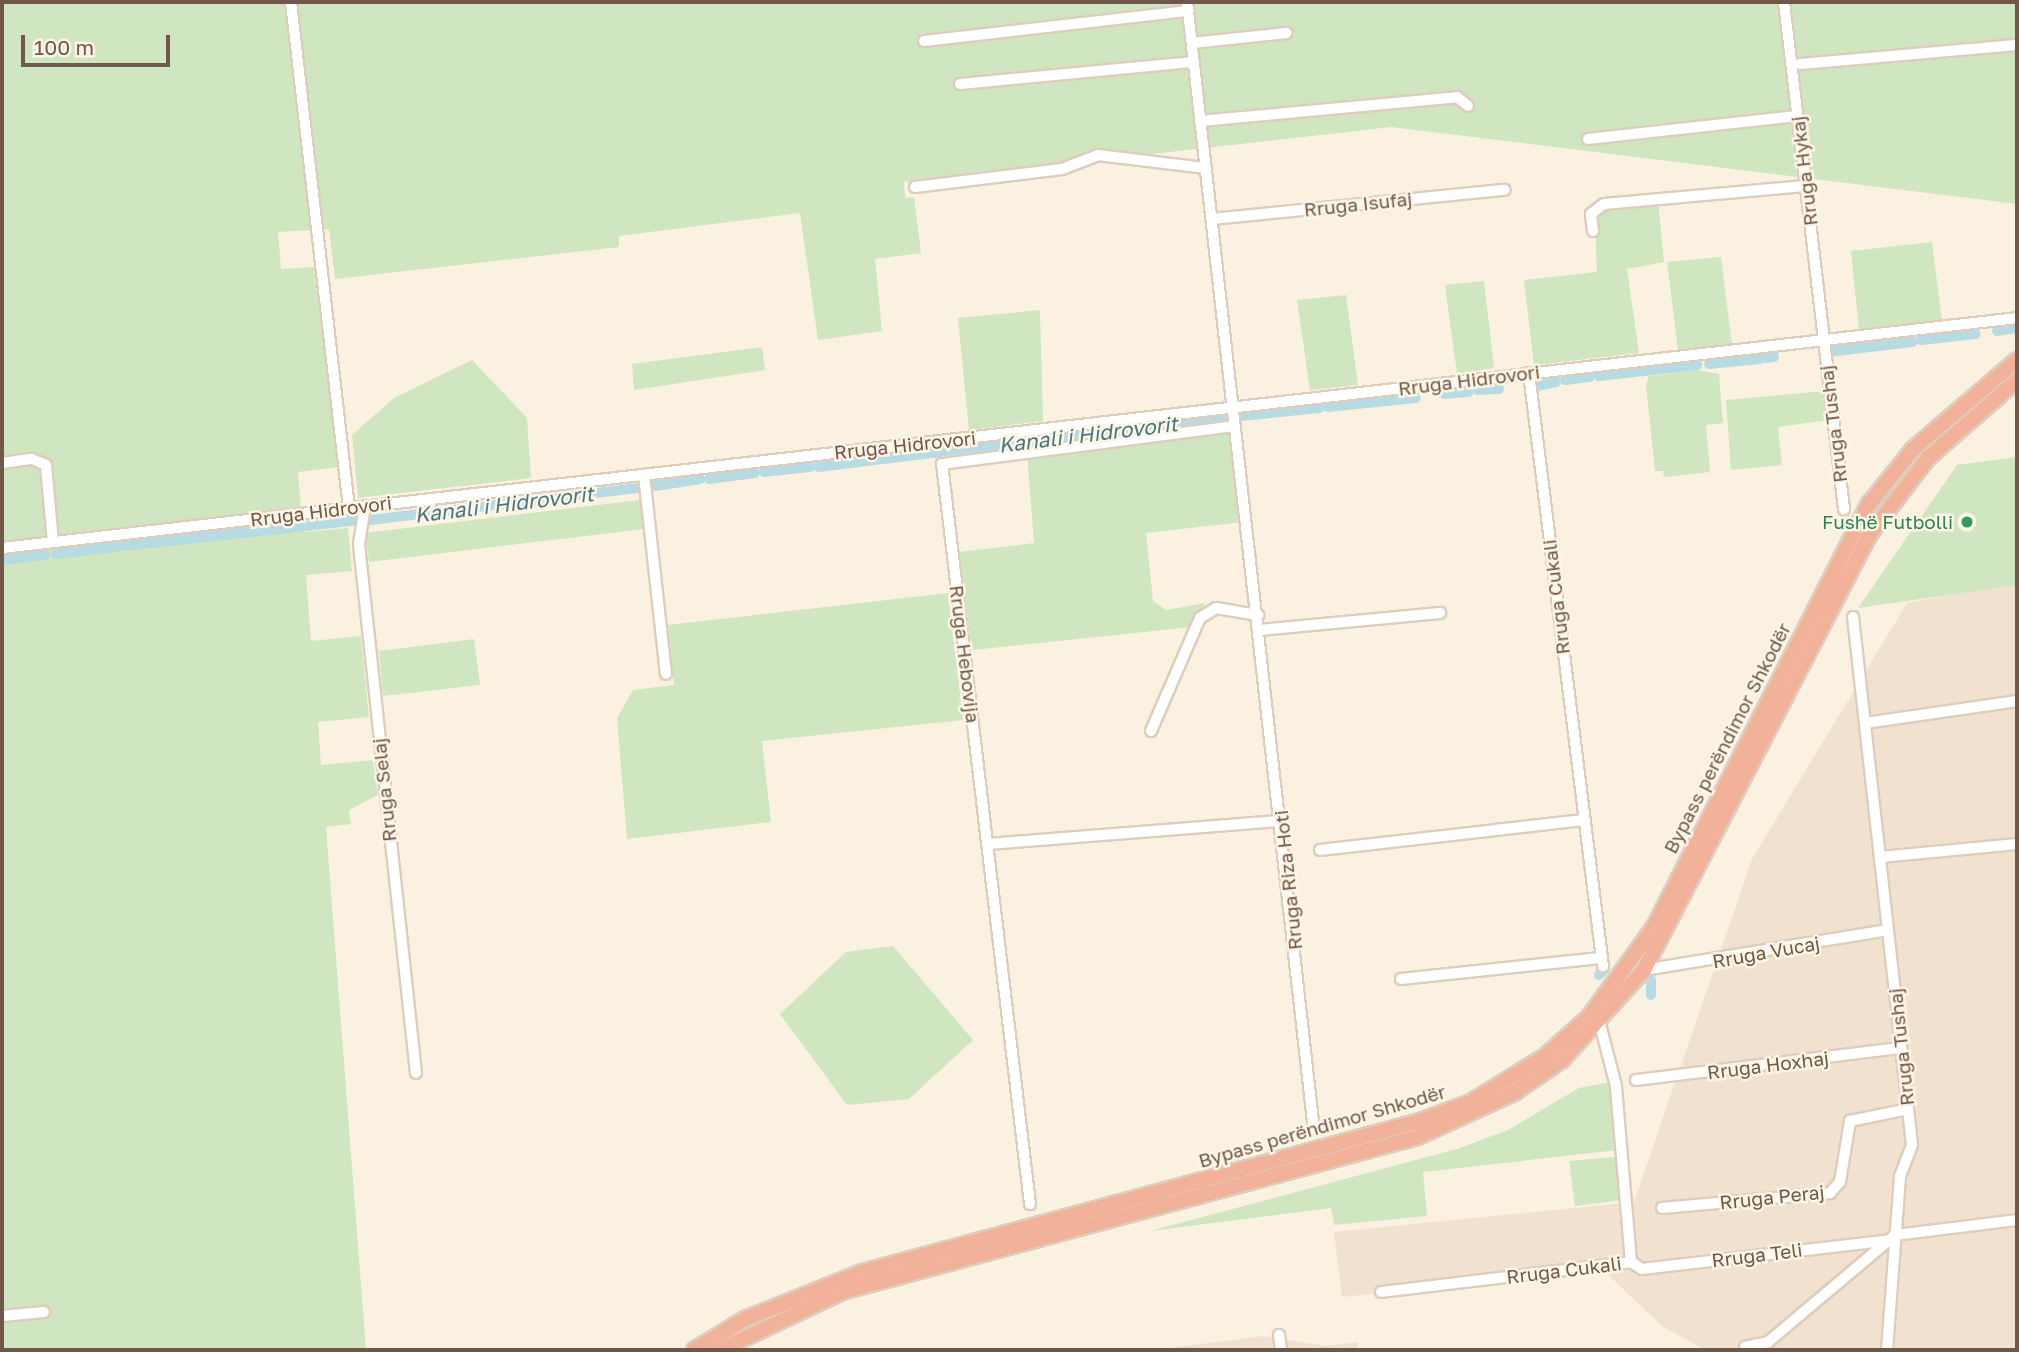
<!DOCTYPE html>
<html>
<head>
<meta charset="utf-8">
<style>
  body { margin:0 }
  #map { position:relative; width:2019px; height:1352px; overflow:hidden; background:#faf1e0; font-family:"Golos Text",sans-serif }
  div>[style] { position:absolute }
  .residential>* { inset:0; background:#f1e2cf }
  .green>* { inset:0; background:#cfe6c0 }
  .canal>* { height:10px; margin:-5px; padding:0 5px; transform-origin:5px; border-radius:5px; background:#b7dbe2 }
  .roads { filter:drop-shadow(2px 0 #decdbd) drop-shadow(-2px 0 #decdbd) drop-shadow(0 2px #decdbd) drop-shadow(0 -2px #decdbd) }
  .minor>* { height:10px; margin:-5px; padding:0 5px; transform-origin:5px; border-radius:5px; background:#fff }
  .highway>* { height:14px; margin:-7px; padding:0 7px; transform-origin:7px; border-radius:7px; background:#f2b29a }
  .dots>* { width:19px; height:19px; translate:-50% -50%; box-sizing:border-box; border:4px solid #fef5e6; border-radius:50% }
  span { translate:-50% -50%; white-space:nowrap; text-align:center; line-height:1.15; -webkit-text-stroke:5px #fef5e6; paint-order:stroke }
  .street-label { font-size:19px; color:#6f5749 }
  .leisure-label { font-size:19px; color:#27864d }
  .right { translate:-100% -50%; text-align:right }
  .water-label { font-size:21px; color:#457782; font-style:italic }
  .frame { position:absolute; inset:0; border:4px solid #6f5749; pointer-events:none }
  .scale { position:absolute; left:21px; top:35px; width:149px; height:32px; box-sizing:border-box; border:4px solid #6f5749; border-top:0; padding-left:9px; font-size:21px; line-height:24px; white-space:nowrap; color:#6f5749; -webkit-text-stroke:5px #fef5e6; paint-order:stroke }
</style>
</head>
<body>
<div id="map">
  <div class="residential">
    <div style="clip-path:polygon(2017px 582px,2017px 1350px,1705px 1350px,1662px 1326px,1604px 1271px,1342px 1297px,1334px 1232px,1634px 1202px,1752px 859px,1907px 603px)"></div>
    <div style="clip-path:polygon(1264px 1336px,1326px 1346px,1358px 1342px,1358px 1350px,1153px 1350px)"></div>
  </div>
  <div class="green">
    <div style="clip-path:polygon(2px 2px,2017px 2px,2017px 204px,1391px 127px,904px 182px,905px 198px,914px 197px,921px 253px,875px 259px,882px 331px,818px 340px,800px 213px,619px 236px,619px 247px,335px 279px,329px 229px,278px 232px,281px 269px,314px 267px,338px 467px,298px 472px,303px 532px,348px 528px,352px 571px,306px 575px,311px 641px,361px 636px,369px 717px,318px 722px,321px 765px,373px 760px,378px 795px,349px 810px,351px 824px,326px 827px,366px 1350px,2px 1350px)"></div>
    <div style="clip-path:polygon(1658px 201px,1664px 262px,1627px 269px,1639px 353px,1534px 365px,1524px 280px,1597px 272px,1595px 224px,1602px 208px)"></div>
    <div style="clip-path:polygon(1932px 242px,1942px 321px,1859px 330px,1851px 251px)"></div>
    <div style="clip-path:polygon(1721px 257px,1732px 345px,1678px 350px,1667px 262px)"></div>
    <div style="clip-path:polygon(1484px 281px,1494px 368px,1457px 374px,1445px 285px)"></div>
    <div style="clip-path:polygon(1346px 295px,1358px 385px,1310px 390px,1297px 300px)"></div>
    <div style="clip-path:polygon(1040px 310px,1043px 421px,969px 430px,958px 318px)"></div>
    <div style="clip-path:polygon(762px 347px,765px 370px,634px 390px,632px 364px)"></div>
    <div style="clip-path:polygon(472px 360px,527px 418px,531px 478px,358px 498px,352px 435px,394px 398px)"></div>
    <div style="clip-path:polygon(1697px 370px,1719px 374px,1723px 423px,1706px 425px,1710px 472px,1664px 477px,1663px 471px,1655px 471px,1646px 385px,1649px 376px)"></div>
    <div style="clip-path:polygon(1826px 391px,1829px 420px,1778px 427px,1782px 465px,1731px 470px,1726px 400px)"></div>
    <div style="clip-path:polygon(1232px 431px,1243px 522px,1146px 533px,1153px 601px,1166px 610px,1205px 603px,1192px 627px,972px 650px,959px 552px,1034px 543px,1027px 453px)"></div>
    <div style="clip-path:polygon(2017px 457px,2017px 585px,1858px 608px,1957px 465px)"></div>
    <div style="clip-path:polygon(640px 500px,644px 529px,369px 562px,365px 533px)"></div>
    <div style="clip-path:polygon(948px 593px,963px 720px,762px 741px,771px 822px,627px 839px,617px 718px,633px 690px,674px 685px,668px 625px)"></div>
    <div style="clip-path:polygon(474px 639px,480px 685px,383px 696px,379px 651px)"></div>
    <div style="clip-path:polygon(893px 946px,973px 1040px,909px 1099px,847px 1105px,780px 1014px,846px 952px)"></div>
    <div style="clip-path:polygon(1611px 1082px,1618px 1150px,1423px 1172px,1427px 1216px,1334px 1225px,1331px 1208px,1150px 1231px,1457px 1149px,1508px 1130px,1579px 1088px)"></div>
    <div style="clip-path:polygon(1616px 1157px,1623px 1200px,1575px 1206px,1569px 1161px)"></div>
  </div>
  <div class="canal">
    <div style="left:1997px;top:331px;width:20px;rotate:-9deg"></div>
    <div style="left:1921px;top:340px;width:55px;rotate:-6.2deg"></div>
    <div style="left:1828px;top:352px;width:85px;rotate:-6.8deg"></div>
    <div style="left:1766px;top:358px;width:8px;rotate:-7deg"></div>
    <div style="left:1709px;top:364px;width:51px;rotate:-5.6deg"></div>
    <div style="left:1599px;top:376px;width:99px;rotate:-6.4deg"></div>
    <div style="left:1565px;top:380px;width:25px;rotate:-7deg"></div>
    <div style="left:1536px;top:386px;width:20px;rotate:-11deg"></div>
    <div style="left:1478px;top:390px;width:21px;rotate:-3deg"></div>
    <div style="left:1444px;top:394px;width:25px;rotate:-5deg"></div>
    <div style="left:1328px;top:407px;width:88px;rotate:-5.8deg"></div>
    <div style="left:1241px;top:416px;width:79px;rotate:-5.8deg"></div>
    <div style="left:944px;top:451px;width:290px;rotate:-6.5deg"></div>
    <div style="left:818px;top:467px;width:123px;rotate:-7deg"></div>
    <div style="left:764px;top:472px;width:46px;rotate:-6.2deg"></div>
    <div style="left:709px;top:479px;width:46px;rotate:-7.4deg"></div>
    <div style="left:649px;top:487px;width:52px;rotate:-8.9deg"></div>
    <div style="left:370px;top:520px;width:269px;rotate:-6.8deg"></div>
    <div style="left:124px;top:546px;width:237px;rotate:-6.3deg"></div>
    <div style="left:56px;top:554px;width:60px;rotate:-6.7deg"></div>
    <div style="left:2px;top:560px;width:43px;rotate:-6.6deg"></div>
    <div style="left:1599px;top:975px;width:8px;rotate:-45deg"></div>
    <div style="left:1651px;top:980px;width:15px;rotate:90deg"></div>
  </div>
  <div class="roads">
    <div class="minor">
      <div style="left:291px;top:2px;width:509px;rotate:83.46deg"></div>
      <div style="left:1187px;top:2px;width:1135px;rotate:83.58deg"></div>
      <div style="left:1784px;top:2px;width:511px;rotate:83.25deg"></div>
      <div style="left:924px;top:41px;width:266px;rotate:-6.5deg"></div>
      <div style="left:1192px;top:43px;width:95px;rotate:-6.1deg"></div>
      <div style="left:1800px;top:64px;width:218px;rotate:-5deg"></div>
      <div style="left:960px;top:84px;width:235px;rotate:-5.4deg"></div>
      <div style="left:1200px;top:121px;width:258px;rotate:-5.3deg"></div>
      <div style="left:1457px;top:97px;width:14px;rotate:39deg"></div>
      <div style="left:1588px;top:139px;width:210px;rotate:-6.3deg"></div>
      <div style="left:915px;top:187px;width:148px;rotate:-7deg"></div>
      <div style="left:1062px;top:169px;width:39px;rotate:-21deg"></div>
      <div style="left:1098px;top:155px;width:109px;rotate:6.9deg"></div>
      <div style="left:1212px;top:219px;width:294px;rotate:-5.7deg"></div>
      <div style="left:1593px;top:231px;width:17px;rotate:-97deg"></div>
      <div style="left:1591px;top:214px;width:16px;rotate:-38deg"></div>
      <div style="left:1604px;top:204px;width:202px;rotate:-5.1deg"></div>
      <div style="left:1529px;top:373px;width:598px;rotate:82.89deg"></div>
      <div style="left:2px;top:463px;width:30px;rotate:-8deg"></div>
      <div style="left:32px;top:459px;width:15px;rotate:23deg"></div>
      <div style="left:46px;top:465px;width:77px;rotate:84.8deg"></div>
      <div style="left:644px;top:475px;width:200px;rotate:83.7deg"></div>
      <div style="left:365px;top:506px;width:39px;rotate:99deg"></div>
      <div style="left:359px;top:545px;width:531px;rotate:83.84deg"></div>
      <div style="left:2px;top:548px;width:2028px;rotate:-6.51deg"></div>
      <div style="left:1853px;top:617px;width:531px;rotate:83.62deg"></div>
      <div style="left:1912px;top:1145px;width:34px;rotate:111deg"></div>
      <div style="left:1900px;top:1177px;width:173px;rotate:94.3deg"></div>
      <div style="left:1259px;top:630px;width:182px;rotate:-5.4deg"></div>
      <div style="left:1865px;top:723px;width:154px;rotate:-8.2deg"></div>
      <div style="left:1151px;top:731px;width:123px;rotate:-66.6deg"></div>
      <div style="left:1200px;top:618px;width:19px;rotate:-32deg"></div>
      <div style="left:1216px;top:608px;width:43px;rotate:9.5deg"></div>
      <div style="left:988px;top:844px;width:295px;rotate:-4.5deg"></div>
      <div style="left:1320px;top:850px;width:265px;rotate:-6.5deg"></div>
      <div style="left:1880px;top:857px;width:138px;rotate:-5.4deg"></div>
      <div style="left:1644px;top:970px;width:247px;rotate:-9.3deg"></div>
      <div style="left:1401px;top:979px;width:200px;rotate:-6deg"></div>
      <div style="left:1636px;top:1080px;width:267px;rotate:-6.9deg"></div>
      <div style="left:1030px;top:1204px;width:745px;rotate:-96.78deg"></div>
      <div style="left:942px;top:464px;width:295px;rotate:-7.4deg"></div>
      <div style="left:1662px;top:1208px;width:169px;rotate:-5.1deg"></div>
      <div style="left:1830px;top:1193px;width:15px;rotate:-48deg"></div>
      <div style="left:1840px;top:1182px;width:62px;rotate:-80.7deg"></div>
      <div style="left:1850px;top:1121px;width:59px;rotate:-11.7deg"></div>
      <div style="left:1631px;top:1262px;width:13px;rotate:32deg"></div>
      <div style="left:1642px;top:1269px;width:245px;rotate:-6.6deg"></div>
      <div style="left:1381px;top:1292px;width:252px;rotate:-6.8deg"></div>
      <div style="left:1631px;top:1262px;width:177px;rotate:-94.9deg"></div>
      <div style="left:1616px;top:1086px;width:64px;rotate:-104.5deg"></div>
      <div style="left:2px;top:1316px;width:42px;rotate:-5.4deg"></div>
      <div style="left:1279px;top:1335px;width:15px;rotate:82deg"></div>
      <div style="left:1745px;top:1347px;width:24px;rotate:-12deg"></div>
      <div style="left:1768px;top:1342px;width:166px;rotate:-40.1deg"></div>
      <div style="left:1895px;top:1235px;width:123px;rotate:-7deg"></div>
    </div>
    <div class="highway">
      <div style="left:694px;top:1350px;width:60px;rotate:-31.3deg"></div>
      <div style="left:745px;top:1319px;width:126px;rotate:-21.9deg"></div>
      <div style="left:862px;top:1272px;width:578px;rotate:-15.14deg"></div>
      <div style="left:1420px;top:1121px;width:54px;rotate:-20.4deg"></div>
      <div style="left:1471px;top:1102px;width:86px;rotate:-31.7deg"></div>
      <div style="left:1544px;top:1057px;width:60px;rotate:-41.6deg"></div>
      <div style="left:1589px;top:1017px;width:111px;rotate:-54.2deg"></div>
      <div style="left:1654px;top:927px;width:475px;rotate:-63.1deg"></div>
      <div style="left:1869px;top:504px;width:70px;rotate:-51.3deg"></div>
      <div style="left:1913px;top:449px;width:137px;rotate:-40.6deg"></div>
      <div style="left:720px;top:1350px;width:135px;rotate:-25.4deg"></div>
      <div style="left:842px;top:1292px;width:596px;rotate:-15.06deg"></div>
      <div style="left:1418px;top:1137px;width:106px;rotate:-24.6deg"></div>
      <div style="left:1514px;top:1093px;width:58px;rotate:-34.5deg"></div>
      <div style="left:1562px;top:1060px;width:122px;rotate:-47.7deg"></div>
      <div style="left:1644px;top:970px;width:488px;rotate:-62.6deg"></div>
      <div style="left:1868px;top:537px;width:99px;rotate:-52.8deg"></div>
      <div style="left:1928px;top:458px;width:118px;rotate:-41.2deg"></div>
    </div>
  </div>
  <div class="dots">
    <div style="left:1967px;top:522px;background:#2e9e5b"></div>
  </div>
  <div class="street-label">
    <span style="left:1804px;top:171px;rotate:-97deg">Rruga Hykaj</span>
    <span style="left:1358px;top:204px;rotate:-6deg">Rruga Isufaj</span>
    <span style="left:1469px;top:380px;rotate:-7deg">Rruga Hidrovori</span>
    <span style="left:1833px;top:424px;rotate:-97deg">Rruga Tushaj</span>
    <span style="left:905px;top:445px;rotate:-6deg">Rruga Hidrovori</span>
    <span style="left:321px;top:511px;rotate:-7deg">Rruga Hidrovori</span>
    <span style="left:1556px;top:597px;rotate:-97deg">Rruga Cukali</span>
    <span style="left:965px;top:654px;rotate:83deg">Rruga Hebovija</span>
    <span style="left:1727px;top:738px;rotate:-63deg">Bypass perëndimor Shkodër</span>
    <span style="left:384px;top:790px;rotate:-96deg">Rruga Selaj</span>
    <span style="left:1288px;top:880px;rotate:-96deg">Rruga Riza Hoti</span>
    <span style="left:1766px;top:952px;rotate:-10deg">Rruga Vucaj</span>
    <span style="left:1901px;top:1047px;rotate:-96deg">Rruga Tushaj</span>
    <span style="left:1768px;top:1065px;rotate:-7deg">Rruga Hoxhaj</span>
    <span style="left:1322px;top:1126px;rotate:-16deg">Bypass perëndimor Shkodër</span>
    <span style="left:1772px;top:1197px;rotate:-6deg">Rruga Peraj</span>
    <span style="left:1757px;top:1255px;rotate:-7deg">Rruga Teli</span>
    <span style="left:1564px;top:1270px;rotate:-7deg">Rruga Cukali</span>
  </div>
  <div class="leisure-label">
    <span class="right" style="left:1953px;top:522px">Fushë Futbolli</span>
  </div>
  <div class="water-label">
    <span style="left:1088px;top:434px;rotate:-7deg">Kanali i Hidrovorit</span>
    <span style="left:504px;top:504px;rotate:-7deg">Kanali i Hidrovorit</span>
  </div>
  <div class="frame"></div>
  <div class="scale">100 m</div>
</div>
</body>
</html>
